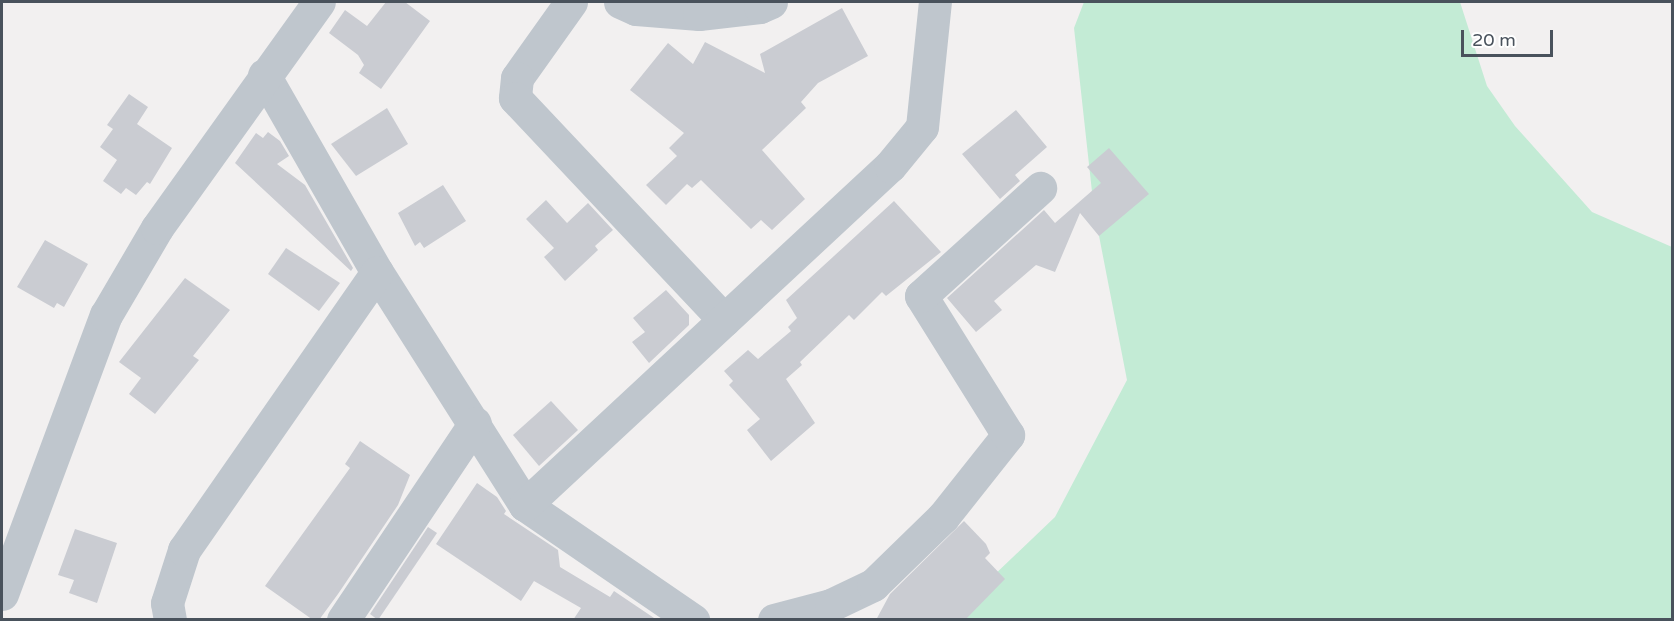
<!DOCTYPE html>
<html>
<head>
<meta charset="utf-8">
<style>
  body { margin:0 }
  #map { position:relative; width:1674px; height:621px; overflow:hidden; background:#f2f0f0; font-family:"Varela Round",sans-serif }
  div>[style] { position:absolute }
  .green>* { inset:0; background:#c3ebd5 }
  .building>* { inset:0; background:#caccd2 }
  .minor>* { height:33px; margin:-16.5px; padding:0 16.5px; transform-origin:16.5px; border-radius:16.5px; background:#bfc6cd }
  span { translate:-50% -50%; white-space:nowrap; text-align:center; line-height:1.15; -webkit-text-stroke:5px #fff; paint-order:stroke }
  .frame { position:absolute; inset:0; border:3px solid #49525c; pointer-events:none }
  .scale { position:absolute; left:1461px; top:30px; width:92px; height:27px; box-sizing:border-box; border:3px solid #49525c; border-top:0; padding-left:8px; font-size:18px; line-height:21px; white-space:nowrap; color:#49525c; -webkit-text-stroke:4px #fff; paint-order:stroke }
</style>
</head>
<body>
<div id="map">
  <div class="green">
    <div style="clip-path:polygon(1084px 2px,1460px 2px,1487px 86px,1515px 126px,1592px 212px,1672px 247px,1672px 619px,947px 620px,1055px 517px,1127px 380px,1094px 210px,1074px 28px)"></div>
  </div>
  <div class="building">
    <div style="clip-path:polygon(386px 2px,405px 2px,430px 21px,381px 89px,359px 73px,364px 65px,358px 55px,329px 33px,345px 10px,367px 26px)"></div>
    <div style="clip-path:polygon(842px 8px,868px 56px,818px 83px,801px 102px,806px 108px,762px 150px,805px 199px,772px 230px,761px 220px,751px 229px,701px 180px,692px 188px,687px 184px,666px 205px,646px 185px,677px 156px,669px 148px,684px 133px,630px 90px,668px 43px,693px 64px,705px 42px,765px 73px,760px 54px)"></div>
    <div style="clip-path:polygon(129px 94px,148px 107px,137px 124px,172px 148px,150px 184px,147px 182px,136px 195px,126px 188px,121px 194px,103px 181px,117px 160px,100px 147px,113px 129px,107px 125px)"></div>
    <div style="clip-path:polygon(387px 108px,408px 144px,356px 176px,331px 144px)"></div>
    <div style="clip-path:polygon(1016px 110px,1047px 147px,1015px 175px,1020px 181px,1000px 199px,962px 154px)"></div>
    <div style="clip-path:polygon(268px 132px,280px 141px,289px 156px,277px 164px,305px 185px,353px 268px,351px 271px,235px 163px,256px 133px,263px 138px)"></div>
    <div style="clip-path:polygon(1109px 148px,1149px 194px,1099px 236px,1080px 213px,1055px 272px,1036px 265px,994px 301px,1002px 310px,976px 332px,947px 298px,1044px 210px,1055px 223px,1101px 183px,1087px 167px)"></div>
    <div style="clip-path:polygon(443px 185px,466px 221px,424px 248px,420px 242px,415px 246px,398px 213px)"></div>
    <div style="clip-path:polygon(546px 200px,567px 223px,588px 203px,613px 230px,595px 246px,598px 250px,565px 281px,544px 257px,554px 248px,526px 219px)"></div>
    <div style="clip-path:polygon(894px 201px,941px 252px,886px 296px,882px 292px,854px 320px,849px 315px,800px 362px,802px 365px,786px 379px,815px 423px,771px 461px,747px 430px,760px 419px,729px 385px,733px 381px,724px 371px,748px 350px,758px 359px,791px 331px,788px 327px,797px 318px,786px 300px)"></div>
    <div style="clip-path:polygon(45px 240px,88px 264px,64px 307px,57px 303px,54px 308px,17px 287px)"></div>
    <div style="clip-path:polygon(286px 248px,340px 283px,319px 311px,268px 274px)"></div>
    <div style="clip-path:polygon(185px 278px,230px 310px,193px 356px,199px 360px,155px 414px,129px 394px,141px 378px,119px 362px)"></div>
    <div style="clip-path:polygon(666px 290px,689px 315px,689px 325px,649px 363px,632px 342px,645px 332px,633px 318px)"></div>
    <div style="clip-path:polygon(551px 401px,578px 430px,539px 466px,513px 435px)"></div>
    <div style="clip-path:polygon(360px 441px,410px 475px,398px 505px,338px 594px,319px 620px,313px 620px,265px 586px,350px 468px,345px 464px)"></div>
    <div style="clip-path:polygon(477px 483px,497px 497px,506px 511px,504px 514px,558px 550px,560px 567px,610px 597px,614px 591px,657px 620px,573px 620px,581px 608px,534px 581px,521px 601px,436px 544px)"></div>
    <div style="clip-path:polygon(964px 521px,986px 544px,990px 553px,985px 558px,1005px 579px,965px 620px,876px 620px,890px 594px)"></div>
    <div style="clip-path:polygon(428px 527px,437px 533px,378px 620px,370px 614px)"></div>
    <div style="clip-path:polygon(75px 529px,117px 543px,97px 603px,69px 593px,74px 580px,58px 575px)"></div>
  </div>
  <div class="minor">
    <div style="left:571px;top:2px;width:93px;rotate:125.4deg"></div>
    <div style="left:517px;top:78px;width:20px;rotate:96deg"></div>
    <div style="left:515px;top:98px;width:305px;rotate:46.7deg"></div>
    <div style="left:620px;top:2px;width:17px;rotate:24deg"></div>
    <div style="left:636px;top:9px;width:63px;rotate:4.5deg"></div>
    <div style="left:699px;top:14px;width:61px;rotate:-6.5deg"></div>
    <div style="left:760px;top:7px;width:12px;rotate:-24deg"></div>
    <div style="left:264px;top:75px;width:227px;rotate:60.2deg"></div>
    <div style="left:377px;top:272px;width:276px;rotate:57.6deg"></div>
    <div style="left:525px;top:505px;width:204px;rotate:34.4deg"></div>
    <div style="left:525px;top:505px;width:498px;rotate:-42.9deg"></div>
    <div style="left:890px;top:166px;width:50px;rotate:-50.6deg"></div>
    <div style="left:922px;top:127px;width:126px;rotate:-84.1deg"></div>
    <div style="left:2px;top:594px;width:298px;rotate:-69.6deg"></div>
    <div style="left:106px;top:315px;width:101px;rotate:-59.6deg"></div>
    <div style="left:157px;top:228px;width:278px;rotate:-54.4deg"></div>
    <div style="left:170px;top:620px;width:17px;rotate:-100deg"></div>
    <div style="left:167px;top:603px;width:56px;rotate:-72.2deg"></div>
    <div style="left:184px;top:550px;width:338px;rotate:-55.2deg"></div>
    <div style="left:343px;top:620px;width:237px;rotate:-56.2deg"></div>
    <div style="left:774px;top:620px;width:59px;rotate:-14.7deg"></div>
    <div style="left:831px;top:605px;width:47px;rotate:-25.5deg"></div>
    <div style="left:873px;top:585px;width:98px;rotate:-44.2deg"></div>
    <div style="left:943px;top:517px;width:105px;rotate:-51.6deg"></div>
    <div style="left:1008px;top:435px;width:164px;rotate:-122deg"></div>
    <div style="left:921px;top:296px;width:161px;rotate:-42.2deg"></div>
  </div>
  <div class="frame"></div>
  <div class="scale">20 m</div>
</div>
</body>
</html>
